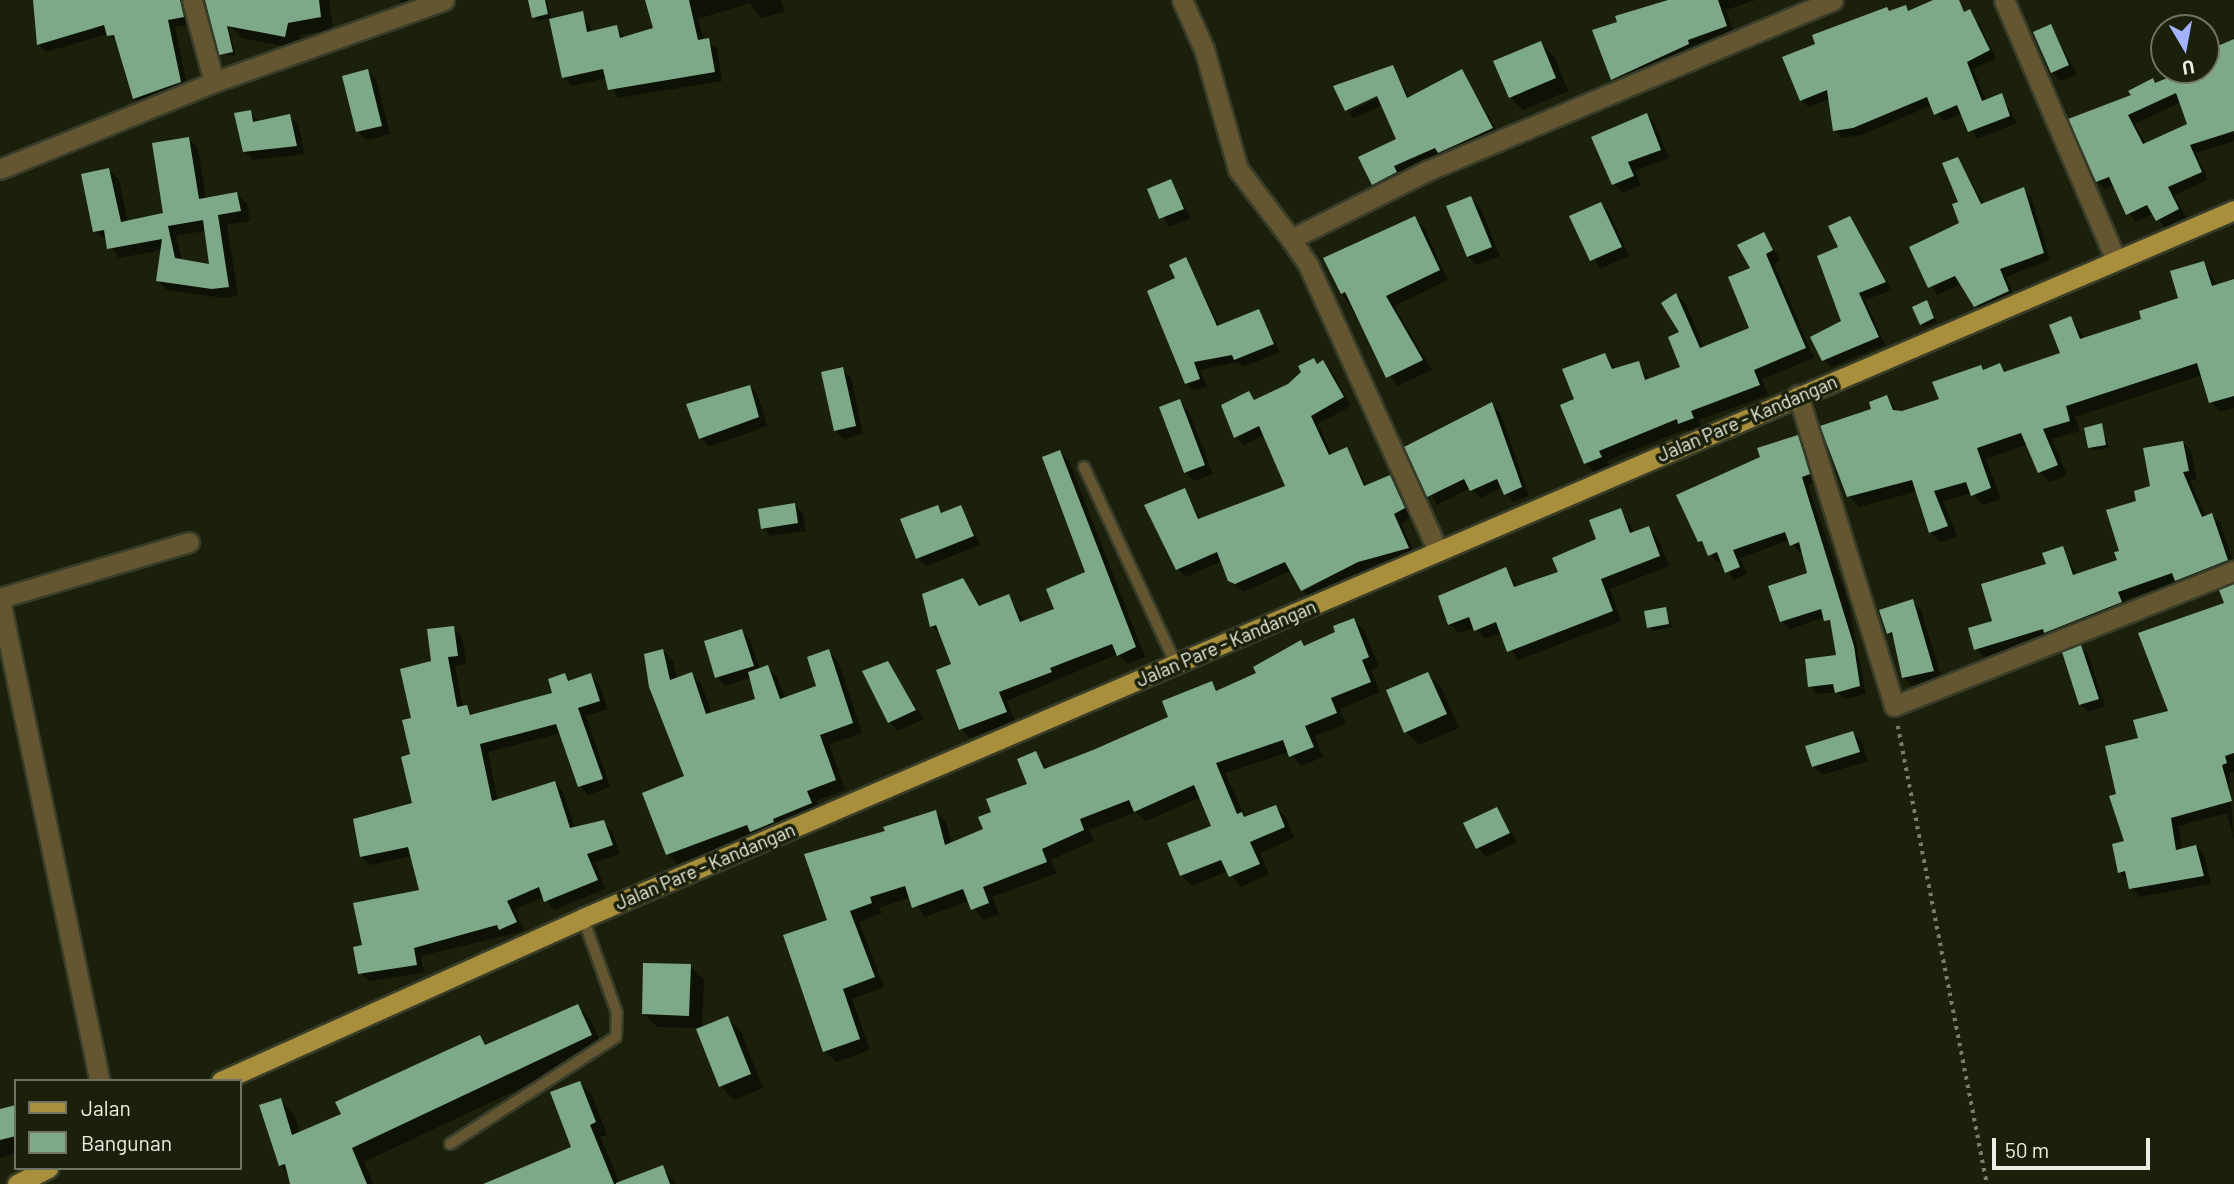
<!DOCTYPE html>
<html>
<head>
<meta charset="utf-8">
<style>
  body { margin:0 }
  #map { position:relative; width:2234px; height:1184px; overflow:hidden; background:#1b200b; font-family:Barlow,sans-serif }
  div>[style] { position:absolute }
  .shadow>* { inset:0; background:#0007 }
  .building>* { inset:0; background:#7ea989 }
  .path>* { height:3.5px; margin-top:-1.75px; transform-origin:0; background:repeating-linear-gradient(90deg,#7a7f6d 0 3.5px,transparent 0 8.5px) }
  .roads { filter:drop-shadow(2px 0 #383d29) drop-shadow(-2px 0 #383d29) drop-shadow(0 2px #383d29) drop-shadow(0 -2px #383d29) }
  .service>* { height:10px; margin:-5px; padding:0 5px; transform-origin:5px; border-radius:5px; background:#635631 }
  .minor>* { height:19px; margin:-9.5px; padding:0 9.5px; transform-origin:9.5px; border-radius:9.5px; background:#635631 }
  .primary>* { height:19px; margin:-9.5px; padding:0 9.5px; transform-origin:9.5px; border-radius:9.5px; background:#a98e3b }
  span { translate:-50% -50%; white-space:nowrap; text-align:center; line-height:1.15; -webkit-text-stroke:7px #1b200b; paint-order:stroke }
  .street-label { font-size:19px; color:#ecf0e2 }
  .legend { position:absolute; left:14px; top:1079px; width:228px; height:91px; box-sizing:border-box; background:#1b200b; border:2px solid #6f7361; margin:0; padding:9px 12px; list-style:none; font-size:21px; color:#ecf0e2 }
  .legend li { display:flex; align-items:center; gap:14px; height:35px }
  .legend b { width:35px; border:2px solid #6f7361 }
  .north { position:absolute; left:2150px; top:14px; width:70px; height:70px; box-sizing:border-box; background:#1b200b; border:2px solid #6f7361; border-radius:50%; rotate:170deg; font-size:19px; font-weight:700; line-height:28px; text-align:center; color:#ecf0e2 }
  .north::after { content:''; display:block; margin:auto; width:24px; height:32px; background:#a3b2fd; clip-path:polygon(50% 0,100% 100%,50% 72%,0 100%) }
  .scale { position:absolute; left:1992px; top:1138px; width:158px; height:32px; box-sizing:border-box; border:4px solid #ecf0e2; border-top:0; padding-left:9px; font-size:21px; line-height:24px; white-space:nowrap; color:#ecf0e2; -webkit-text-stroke:5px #1b200b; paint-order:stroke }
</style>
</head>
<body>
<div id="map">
  <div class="shadow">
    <div style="clip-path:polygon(34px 0,179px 2px,187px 10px,191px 24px,175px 27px,188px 90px,142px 106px,134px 99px,118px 43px,108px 34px,46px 52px,39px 45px)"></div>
    <div style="clip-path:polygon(206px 0,221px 0,236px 56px,221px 54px)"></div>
    <div style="clip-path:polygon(235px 0,329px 0,333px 30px,300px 35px,297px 49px,242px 38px,229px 25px)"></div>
    <div style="clip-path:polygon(399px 0,427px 0,408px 11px)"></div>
    <div style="clip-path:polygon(530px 0,547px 0,552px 20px,582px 13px,593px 32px,616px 27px,625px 38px,655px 29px,647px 0,781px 0,785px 12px,761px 18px,750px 3px,698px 19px,704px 40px,717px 48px,722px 81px,618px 98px,607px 78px,572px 86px,563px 77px,551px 18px,537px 21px)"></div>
    <div style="clip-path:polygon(1673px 0,1756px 0,1726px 10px,1734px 34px,1621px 87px,1613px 79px)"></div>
    <div style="clip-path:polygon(1905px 7px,1910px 12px,1972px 17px,1980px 25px,1996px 58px,1973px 69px,1986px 101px,2001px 95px,2017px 123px,1977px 139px,1962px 113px,1943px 121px,1932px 105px,1862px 135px,1842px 138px,1835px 130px,1830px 99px,1809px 107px,1801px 100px,1890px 13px)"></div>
    <div style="clip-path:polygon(2051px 26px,2077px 74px,2061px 81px,2052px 72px)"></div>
    <div style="clip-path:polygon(evenodd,2234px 42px,2234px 141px,2196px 153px,2208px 180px,2174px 195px,2186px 217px,2165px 228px,2154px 213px,2135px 222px,2114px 185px,2105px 189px,2097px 181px,2133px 96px,2152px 80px,2157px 84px,2191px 70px,2206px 70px,2206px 62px,2234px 42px,2181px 102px,2189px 125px,2146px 144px,2135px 124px,2181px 102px)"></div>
    <div style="clip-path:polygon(1540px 43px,1554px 56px,1568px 91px,1523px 110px,1510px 97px)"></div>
    <div style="clip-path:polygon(1392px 67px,1410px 98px,1462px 71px,1500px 136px,1381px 192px,1373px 184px,1399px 140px,1383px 105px,1354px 118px,1348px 112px,1386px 94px,1384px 91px,1347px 111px,1335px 87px)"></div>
    <div style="clip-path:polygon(368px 71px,376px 80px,390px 134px,367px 140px,358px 132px)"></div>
    <div style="clip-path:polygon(250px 112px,259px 122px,289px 116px,298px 124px,305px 154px,253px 160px,244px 151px)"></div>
    <div style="clip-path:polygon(1647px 115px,1655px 124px,1669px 158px,1635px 171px,1641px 185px,1623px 193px,1614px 184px)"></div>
    <div style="clip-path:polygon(evenodd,189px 139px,198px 148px,206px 199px,237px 194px,247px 204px,250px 221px,227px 225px,238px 296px,223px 298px,167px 290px,158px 280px,162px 250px,119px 258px,107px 240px,94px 231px,109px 170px,119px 180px,128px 222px,165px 214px,189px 139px,206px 231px,211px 266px,182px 261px,176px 235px,206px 231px)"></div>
    <div style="clip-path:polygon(1958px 159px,1984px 204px,2023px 189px,2031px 197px,2050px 260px,2006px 277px,2016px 299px,1983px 314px,1961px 284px,1937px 295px,1911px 247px,1961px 224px)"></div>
    <div style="clip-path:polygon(1171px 181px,1191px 218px,1169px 227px,1149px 190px)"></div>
    <div style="clip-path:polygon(1471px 198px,1480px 207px,1500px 256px,1477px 265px,1468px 256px)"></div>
    <div style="clip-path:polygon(1601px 204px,1609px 212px,1629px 256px,1600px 269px,1572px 217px)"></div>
    <div style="clip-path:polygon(1850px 218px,1892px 290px,1865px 300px,1885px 345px,1831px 367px,1824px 360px,1843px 322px,1840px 248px)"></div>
    <div style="clip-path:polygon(1414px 219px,1424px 228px,1448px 280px,1394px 306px,1432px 370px,1397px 386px,1342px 293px)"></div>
    <div style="clip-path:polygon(1763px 234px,1781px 260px,1774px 264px,1814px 358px,1762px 379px,1768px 395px,1699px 420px,1702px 428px,1689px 432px,1686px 429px,1607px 461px,1610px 467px,1595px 473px,1585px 463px,1577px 400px,1605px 355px,1617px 370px,1638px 363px,1650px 380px,1682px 368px,1676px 295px,1686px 304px,1704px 348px,1751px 329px,1752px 269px)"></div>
    <div style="clip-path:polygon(1186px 259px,1220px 327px,1259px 311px,1280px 352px,1243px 367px,1238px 362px,1200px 370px,1207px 386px,1194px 391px,1186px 383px,1177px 278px)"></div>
    <div style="clip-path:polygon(2204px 263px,2218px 286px,2234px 281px,2234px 408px,2221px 412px,2210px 402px,2202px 375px,2075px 417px,2080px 431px,2052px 439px,2067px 475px,2050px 482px,2039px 472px,2028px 444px,1986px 459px,2001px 499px,1983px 505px,1972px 493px,1943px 501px,1957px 536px,1941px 543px,1930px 532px,1918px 491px,1859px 507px,1849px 496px,1874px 410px,1887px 397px,1899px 413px,1941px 400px,1981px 367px,1985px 371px,2000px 365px,2007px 372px,2062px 354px,2071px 318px,2085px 339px,2144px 320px,2180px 299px)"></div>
    <div style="clip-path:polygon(1927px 302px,1937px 322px,1925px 327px,1921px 324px)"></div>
    <div style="clip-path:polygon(1314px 360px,1331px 370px,1351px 406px,1318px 424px,1332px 455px,1347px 449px,1367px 486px,1390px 477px,1398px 485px,1412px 517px,1401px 523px,1416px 556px,1367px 570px,1310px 598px,1304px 591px,1365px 557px,1292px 570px,1244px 592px,1230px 580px,1222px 561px,1186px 577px,1178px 569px,1184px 490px,1201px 520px,1288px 487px,1265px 435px,1244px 445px,1237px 438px,1266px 421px,1236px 437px,1248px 393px,1256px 401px,1289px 385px)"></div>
    <div style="clip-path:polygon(842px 369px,851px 378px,863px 434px,844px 439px,835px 430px)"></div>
    <div style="clip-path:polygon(750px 387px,758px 395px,767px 426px,709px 447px,701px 438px)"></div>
    <div style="clip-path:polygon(1179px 401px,1188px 410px,1213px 474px,1194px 481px,1186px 472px)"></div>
    <div style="clip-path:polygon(1491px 404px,1500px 412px,1529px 496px,1513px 502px,1502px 488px,1480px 498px,1470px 488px,1437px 505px,1407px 448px)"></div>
    <div style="clip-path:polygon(2101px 425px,2109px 448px,2094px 451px,2090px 447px)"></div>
    <div style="clip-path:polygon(1797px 437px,1805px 445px,1816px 482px,1808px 485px,1849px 605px,1866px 694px,1845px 699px,1837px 692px,1817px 694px,1810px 686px,1838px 657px,1833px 628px,1825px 617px,1790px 629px,1782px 621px,1809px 574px,1803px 551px,1799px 552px,1790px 540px,1740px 558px,1747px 574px,1734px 580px,1722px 560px,1717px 562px,1700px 541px,1762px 458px)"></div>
    <div style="clip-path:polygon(2183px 442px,2191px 451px,2197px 479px,2190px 480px,2206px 517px,2212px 515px,2220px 523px,2234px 564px,2185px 589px,2178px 582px,2125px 600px,2129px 611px,1984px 657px,1976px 649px,1994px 622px,2062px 548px,2077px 576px,2119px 561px,2139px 502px)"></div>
    <div style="clip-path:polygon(1060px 452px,1069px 461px,1145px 657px,1128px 664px,1118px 654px,1007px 701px,1015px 721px,970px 738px,961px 729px,953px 665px,941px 635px,931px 626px,962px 580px,981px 607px,1009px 596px,1025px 622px,1056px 610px,1087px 573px)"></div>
    <div style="clip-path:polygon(795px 505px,803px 514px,806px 531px,771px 536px,762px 528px)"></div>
    <div style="clip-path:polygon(938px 507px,944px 514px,960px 507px,981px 545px,926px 566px,917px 558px)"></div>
    <div style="clip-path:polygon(1621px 510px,1635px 533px,1648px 528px,1658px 538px,1669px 566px,1610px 589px,1621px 621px,1518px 660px,1502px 633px,1485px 639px,1475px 628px,1459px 633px,1450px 624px,1506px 569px,1518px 587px,1560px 573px,1599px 540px)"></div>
    <div style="clip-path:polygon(1912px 601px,1921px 610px,1942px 679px,1912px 686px,1903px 677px,1895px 640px,1888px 633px)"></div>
    <div style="clip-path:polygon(2234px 602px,2234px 772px,2229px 773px,2234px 840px,2227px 813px,2179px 826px,2182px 850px,2196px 846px,2204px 855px,2211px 884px,2139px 897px,2120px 872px,2126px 842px,2118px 795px,2140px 739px,2170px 712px)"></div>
    <div style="clip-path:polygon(1665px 609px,1672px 627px,1653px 631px,1649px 627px)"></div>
    <div style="clip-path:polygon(1353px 620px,1364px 630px,1379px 667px,1371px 670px,1380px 692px,1340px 709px,1346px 724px,1315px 736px,1323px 757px,1301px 766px,1289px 752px,1225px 773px,1246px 818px,1276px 807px,1286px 817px,1294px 838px,1260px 853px,1269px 874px,1241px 887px,1228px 871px,1192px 886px,1181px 875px,1214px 827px,1201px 797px,1146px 821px,1136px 812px,1089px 830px,1094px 841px,1051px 860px,1057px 873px,992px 897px,999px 914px,983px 920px,969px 901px,925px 917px,911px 897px,879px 908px,882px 913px,859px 922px,884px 987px,852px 999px,870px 1050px,836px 1062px,825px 1051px,785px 936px,829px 921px,887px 832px,935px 812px,946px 822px,952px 844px,985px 830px,993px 813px,1030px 784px,1036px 753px,1049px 769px,1170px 718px,1211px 683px,1219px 691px,1259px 674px,1301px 642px,1306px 647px,1338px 633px)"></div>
    <div style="clip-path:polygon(453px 628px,462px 636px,466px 664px,455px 666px,463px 708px,475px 715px,555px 694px,564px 675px,571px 682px,591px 675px,599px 684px,608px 709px,586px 716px,610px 787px,588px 795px,580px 786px,561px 733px,488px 752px,498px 801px,555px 783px,563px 792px,575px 829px,603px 822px,612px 831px,620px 854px,595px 862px,605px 889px,554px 910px,544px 897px,515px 909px,524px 931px,421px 956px,424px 973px,369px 981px,360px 973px,364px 946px,422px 891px,412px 856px,370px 865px,361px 856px,415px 804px,413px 720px,433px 663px)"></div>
    <div style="clip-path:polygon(742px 631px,750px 640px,760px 670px,767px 667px,777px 677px,785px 699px,818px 687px,828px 651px,838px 661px,862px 733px,829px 744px,845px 790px,816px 801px,821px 813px,677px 864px,668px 854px,687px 777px,663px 651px,673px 661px,677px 679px,691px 674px,701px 684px,712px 714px,757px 700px,751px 677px,725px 686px,717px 677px)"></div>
    <div style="clip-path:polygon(2081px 647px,2088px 654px,2105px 706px,2088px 712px,2081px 704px)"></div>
    <div style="clip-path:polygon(887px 663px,924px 719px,898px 731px,889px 722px)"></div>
    <div style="clip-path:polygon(1428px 674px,1441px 687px,1459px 728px,1419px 745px,1406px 732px)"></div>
    <div style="clip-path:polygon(1853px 733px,1862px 742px,1868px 761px,1822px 775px,1813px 766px)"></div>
    <div style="clip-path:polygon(1497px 809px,1517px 842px,1486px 857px,1478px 848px)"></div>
    <div style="clip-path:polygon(690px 966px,704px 980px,702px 1029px,728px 1018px,741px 1032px,763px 1088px,734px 1100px,721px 1086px,697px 1028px,657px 1027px,643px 1013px)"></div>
    <div style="clip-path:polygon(577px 1006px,591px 1020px,604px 1049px,364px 1162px,373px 1184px,292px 1184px,281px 1165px,280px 1100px,294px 1114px,300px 1133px,343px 1114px,480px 1038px,488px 1046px)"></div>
    <div style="clip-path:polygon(580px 1083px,592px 1095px,607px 1135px,600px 1137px,620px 1183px,662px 1167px,676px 1184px,482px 1184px,573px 1148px)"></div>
    <div style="clip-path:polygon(16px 1107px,16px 1153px,0 1158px,0 1112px)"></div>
  </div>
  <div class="building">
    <div style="clip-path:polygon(33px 0,180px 0,184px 17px,168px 20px,181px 82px,133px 99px,114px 35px,107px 36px,104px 25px,37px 45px)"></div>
    <div style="clip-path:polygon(205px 0,319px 0,321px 17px,288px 23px,285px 37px,227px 26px,233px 52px,219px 55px)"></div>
    <div style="clip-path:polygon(528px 0,545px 0,548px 14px,532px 18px)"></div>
    <div style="clip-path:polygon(645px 0,689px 0,698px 40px,709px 38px,715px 72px,608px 90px,603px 69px,562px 78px,549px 19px,583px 11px,587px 32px,617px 25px,620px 38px,653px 28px)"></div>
    <div style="clip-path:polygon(1668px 0,1718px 0,1727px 26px,1688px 40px,1689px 44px,1611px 80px,1592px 30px,1617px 22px,1615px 16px)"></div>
    <div style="clip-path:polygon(1933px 0,1959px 0,1964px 12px,1970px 9px,1990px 50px,1967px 62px,1982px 101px,2002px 93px,2010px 116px,1968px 132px,1957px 105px,1934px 115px,1927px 97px,1853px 128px,1833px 131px,1827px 90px,1800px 101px,1782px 57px,1815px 44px,1812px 35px,1887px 7px,1889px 11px,1906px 5px,1908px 11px)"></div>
    <div style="clip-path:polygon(2051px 24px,2069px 65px,2051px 73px,2033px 32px)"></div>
    <div style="clip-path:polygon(evenodd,2234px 39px,2234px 131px,2190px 145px,2202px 172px,2168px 187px,2179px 209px,2156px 221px,2147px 205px,2126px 215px,2109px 177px,2096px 182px,2068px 119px,2131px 95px,2128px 91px,2153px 78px,2155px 83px,2187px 70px,2206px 70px,2206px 51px,2234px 39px,2176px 93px,2187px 124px,2143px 144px,2128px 115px,2176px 93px)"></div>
    <div style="clip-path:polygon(1541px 41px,1556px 78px,1509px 98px,1493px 61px)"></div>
    <div style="clip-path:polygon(1393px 65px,1407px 98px,1462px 69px,1493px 128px,1438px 153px,1435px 148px,1394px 166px,1397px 172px,1372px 185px,1358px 157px,1396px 139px,1377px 96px,1345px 111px,1333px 86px)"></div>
    <div style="clip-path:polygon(368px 69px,382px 126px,356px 132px,342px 76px)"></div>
    <div style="clip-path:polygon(251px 110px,253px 122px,290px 114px,297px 146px,243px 152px,234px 113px)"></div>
    <div style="clip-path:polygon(1647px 113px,1661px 150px,1628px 162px,1634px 176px,1612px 185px,1591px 137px)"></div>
    <div style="clip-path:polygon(evenodd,189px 137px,199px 199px,237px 192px,241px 211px,218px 215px,229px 287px,212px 289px,156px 281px,162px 239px,107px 249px,104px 230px,93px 232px,81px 174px,109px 168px,121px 222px,163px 213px,152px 143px,189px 137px,203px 220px,209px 264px,175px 258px,168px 226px,203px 220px)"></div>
    <div style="clip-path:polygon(1958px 157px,1981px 204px,2024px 187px,2044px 253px,2000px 269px,2009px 291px,1974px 307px,1955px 276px,1928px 288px,1909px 247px,1959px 223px,1952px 204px,1958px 202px,1942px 163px)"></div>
    <div style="clip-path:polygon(1171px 179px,1184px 209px,1159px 219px,1147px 189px)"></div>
    <div style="clip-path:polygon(1471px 196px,1492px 247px,1467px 257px,1446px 206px)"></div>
    <div style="clip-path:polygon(1601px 202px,1622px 247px,1590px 261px,1569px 216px)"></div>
    <div style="clip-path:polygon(1415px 216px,1440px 270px,1386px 296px,1423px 360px,1386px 378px,1345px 292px,1341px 294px,1323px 258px)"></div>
    <div style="clip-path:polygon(1850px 216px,1886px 282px,1859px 293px,1879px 337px,1822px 361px,1810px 337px,1841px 321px,1817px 256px,1838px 247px,1828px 226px)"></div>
    <div style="clip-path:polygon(1764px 232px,1773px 250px,1766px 254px,1806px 348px,1754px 370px,1760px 385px,1691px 411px,1694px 418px,1678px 424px,1677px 419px,1599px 451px,1602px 457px,1584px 464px,1560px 405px,1574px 399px,1562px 369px,1605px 353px,1612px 369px,1639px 361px,1645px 380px,1680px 367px,1668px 337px,1679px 332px,1661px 303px,1676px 293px,1700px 348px,1749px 328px,1728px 277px,1750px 268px,1737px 245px)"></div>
    <div style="clip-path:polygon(1186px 257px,1217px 326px,1259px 309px,1274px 344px,1234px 360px,1232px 355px,1194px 362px,1200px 379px,1185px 384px,1147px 291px,1175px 278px,1169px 265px)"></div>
    <div style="clip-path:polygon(2204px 261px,2212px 286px,2234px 279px,2234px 396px,2209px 403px,2197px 363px,2066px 406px,2070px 421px,2043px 429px,2058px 465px,2038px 473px,2021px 433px,1977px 448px,1991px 488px,1971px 496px,1966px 482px,1934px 491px,1948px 526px,1929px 533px,1912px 480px,1847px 497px,1820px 426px,1871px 409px,1869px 402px,1887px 395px,1893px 410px,1902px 411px,1939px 399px,1932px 382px,1981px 365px,1983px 370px,2000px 363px,2004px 372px,2060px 353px,2049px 325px,2071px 316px,2080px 339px,2141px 319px,2139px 311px,2178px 298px,2170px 271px)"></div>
    <div style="clip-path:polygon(1927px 300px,1934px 318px,1920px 325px,1912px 307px)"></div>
    <div style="clip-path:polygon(1314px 358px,1317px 364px,1323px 360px,1344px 397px,1311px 416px,1329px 455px,1347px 447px,1364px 486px,1390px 475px,1405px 508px,1394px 514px,1409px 548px,1358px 562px,1301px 591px,1285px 562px,1235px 584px,1228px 581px,1217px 552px,1176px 570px,1144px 505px,1185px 488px,1198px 519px,1285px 486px,1259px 426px,1234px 438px,1221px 405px,1249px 391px,1254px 400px,1288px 384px,1301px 372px,1298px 366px)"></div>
    <div style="clip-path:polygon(843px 367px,856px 426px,834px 431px,821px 372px)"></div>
    <div style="clip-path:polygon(750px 385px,759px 417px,699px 439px,686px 404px)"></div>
    <div style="clip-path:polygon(1180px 399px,1205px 465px,1184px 473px,1159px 407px)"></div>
    <div style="clip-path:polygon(1492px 402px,1522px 487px,1504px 495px,1497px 479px,1470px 491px,1464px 479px,1427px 497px,1404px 447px)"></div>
    <div style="clip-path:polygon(2102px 423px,2106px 445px,2088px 448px,2084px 428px)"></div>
    <div style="clip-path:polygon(1798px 435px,1810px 474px,1802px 477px,1854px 646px,1860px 686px,1835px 693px,1833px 684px,1808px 687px,1805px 659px,1836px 655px,1830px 620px,1824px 621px,1821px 609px,1780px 622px,1768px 586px,1807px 573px,1799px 542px,1790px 546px,1785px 532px,1733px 550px,1740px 567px,1725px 573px,1717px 552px,1708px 556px,1702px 541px,1698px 542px,1676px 495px,1760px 457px,1757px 448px)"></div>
    <div style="clip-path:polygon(2183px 441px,2189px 471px,2183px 472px,2202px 517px,2212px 513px,2228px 560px,2175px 581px,2172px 573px,2118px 592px,2122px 602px,2044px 633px,2043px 629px,1974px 650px,1968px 628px,1992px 621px,1981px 584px,2046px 564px,2042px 553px,2063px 546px,2073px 575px,2117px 560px,2114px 552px,2119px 551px,2106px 510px,2136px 501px,2134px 491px,2150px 486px,2143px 448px)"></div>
    <div style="clip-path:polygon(1060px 450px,1136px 647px,1117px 656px,1112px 644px,1050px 668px,1052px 672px,999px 692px,1007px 712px,959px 730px,936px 670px,951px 664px,936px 625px,930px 627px,922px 594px,963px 578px,979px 606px,1009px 594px,1020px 622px,1054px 609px,1046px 589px,1085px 572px,1042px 457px)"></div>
    <div style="clip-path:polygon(795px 503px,798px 523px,761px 529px,758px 509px)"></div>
    <div style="clip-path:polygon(938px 505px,941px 513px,961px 505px,974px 536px,916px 559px,900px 519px)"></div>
    <div style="clip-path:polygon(1621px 508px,1630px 533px,1649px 526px,1660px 556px,1601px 579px,1613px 611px,1507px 652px,1496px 622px,1474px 631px,1469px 617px,1448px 625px,1438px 596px,1506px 567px,1514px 587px,1558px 572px,1552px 558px,1596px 539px,1589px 520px)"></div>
    <div style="clip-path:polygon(2234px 584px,2234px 753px,2225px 756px,2227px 763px,2222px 765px,2232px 801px,2171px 818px,2176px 850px,2196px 845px,2204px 876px,2129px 889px,2125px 871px,2118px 873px,2112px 844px,2124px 841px,2109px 796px,2116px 794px,2105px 746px,2138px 738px,2133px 720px,2168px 711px,2138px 633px,2224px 603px,2219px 590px)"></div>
    <div style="clip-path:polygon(1913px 599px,1934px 671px,1902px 678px,1892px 632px,1887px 634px,1879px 610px)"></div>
    <div style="clip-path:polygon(1666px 607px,1669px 624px,1647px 628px,1644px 611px)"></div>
    <div style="clip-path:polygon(1354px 618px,1369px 657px,1362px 660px,1371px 682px,1331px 698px,1337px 713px,1305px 726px,1314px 747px,1289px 757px,1283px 740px,1216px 763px,1237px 814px,1242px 812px,1244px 817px,1276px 805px,1285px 827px,1250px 842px,1260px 864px,1229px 877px,1221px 860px,1180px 876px,1167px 843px,1211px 826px,1194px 785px,1134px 812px,1129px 800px,1080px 819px,1084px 830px,1042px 849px,1047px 862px,983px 887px,989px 903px,971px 910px,963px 889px,912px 908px,905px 886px,870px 897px,872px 903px,850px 911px,875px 977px,843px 989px,860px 1039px,823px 1052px,783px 935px,827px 920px,804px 854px,885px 831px,883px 827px,936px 810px,945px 845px,983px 829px,978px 817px,991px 812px,986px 799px,1027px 784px,1017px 759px,1036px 751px,1044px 769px,1093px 750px,1168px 717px,1162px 701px,1212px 681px,1216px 691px,1256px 673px,1253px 667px,1301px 640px,1304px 646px,1335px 632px,1333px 626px)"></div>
    <div style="clip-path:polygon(454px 626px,458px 656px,448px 657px,457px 707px,467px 705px,470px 715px,552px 693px,548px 679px,565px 673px,568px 681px,591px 673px,600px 701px,578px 708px,603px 779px,578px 787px,556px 724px,480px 744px,492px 801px,555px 781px,570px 828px,604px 820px,613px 845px,587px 854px,598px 880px,544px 902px,539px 887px,507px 901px,517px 922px,499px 930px,497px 925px,414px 948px,417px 965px,358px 974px,353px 947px,362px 945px,353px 903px,419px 890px,408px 847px,360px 857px,353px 819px,412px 803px,401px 757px,410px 754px,402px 720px,411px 718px,400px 669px,431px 661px,427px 629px)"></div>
    <div style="clip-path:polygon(742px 629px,754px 666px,715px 678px,704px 641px)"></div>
    <div style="clip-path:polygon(2081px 645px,2099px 699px,2079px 705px,2062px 652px)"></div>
    <div style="clip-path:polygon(663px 649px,670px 680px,692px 672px,706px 714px,755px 699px,748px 672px,768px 665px,780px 699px,816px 686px,807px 657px,829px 649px,853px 723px,820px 735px,836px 780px,807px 791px,812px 803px,773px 819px,774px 822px,750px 832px,747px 825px,666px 855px,642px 793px,684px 776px,649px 687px,644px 654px)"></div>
    <div style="clip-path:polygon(888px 661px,916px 710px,888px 723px,862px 671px)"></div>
    <div style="clip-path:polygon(1428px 672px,1447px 714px,1404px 733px,1386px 690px)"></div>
    <div style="clip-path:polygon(1853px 731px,1860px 752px,1812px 767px,1805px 746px)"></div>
    <div style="clip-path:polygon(1497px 807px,1510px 833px,1476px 849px,1463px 823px)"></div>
    <div style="clip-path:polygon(643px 963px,691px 964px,689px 1016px,642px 1014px)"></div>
    <div style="clip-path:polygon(578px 1004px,592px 1035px,352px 1148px,367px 1184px,290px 1184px,285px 1164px,279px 1166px,259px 1105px,281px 1098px,292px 1135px,341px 1114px,335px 1102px,480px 1035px,485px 1045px)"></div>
    <div style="clip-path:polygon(728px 1016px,751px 1074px,719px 1087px,696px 1029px)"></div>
    <div style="clip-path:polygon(580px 1081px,596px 1122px,590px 1125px,614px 1184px,483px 1184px,571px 1147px,550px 1092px)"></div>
    <div style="clip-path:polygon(16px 1105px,16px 1136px,0 1140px,0 1109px)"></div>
    <div style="clip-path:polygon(663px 1165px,670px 1184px,616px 1184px,616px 1183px)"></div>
  </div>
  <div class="path">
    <div style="left:1898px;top:726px;width:467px;rotate:79deg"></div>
  </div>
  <div class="roads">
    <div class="service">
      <div style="left:1084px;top:467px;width:217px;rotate:65deg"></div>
      <div style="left:450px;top:1144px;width:197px;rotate:-32.8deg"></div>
      <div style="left:616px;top:1037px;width:24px;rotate:-88deg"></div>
      <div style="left:617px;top:1013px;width:101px;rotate:-109.7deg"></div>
    </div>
    <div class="minor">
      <div style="left:192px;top:0;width:85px;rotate:75deg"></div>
      <div style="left:1182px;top:0;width:54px;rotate:65.8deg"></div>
      <div style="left:1204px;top:49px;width:125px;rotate:74.2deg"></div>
      <div style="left:1238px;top:169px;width:88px;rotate:52.9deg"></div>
      <div style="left:2004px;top:0;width:283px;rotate:66.7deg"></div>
      <div style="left:0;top:169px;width:231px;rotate:-22.1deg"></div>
      <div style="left:214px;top:82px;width:244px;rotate:-19.6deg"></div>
      <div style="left:1798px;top:395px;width:325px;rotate:72.8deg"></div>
      <div style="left:1894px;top:706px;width:366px;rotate:-21.7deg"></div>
      <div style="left:1438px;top:551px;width:313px;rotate:-114.4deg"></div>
      <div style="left:1309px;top:266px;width:32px;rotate:-124deg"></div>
      <div style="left:1291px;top:239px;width:154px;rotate:-26.6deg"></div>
      <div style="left:1429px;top:170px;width:438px;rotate:-22.8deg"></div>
      <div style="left:0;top:598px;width:197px;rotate:-16.5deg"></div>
      <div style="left:0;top:600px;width:491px;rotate:78.3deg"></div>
    </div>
    <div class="primary">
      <div style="left:221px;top:1081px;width:397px;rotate:-24.2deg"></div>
      <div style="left:583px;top:918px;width:1796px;rotate:-23.21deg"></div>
      <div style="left:17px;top:1184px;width:35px;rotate:-27deg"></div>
    </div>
  </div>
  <div class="street-label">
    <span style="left:1747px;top:418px;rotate:-23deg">Jalan Pare - Kandangan</span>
    <span style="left:1226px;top:643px;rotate:-23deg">Jalan Pare - Kandangan</span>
    <span style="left:705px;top:866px;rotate:-23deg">Jalan Pare - Kandangan</span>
  </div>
  <ul class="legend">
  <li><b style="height:9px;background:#a98e3b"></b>Jalan</li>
  <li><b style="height:19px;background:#7ea989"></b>Bangunan</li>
  </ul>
  <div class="north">U</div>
  <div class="scale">50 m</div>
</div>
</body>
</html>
